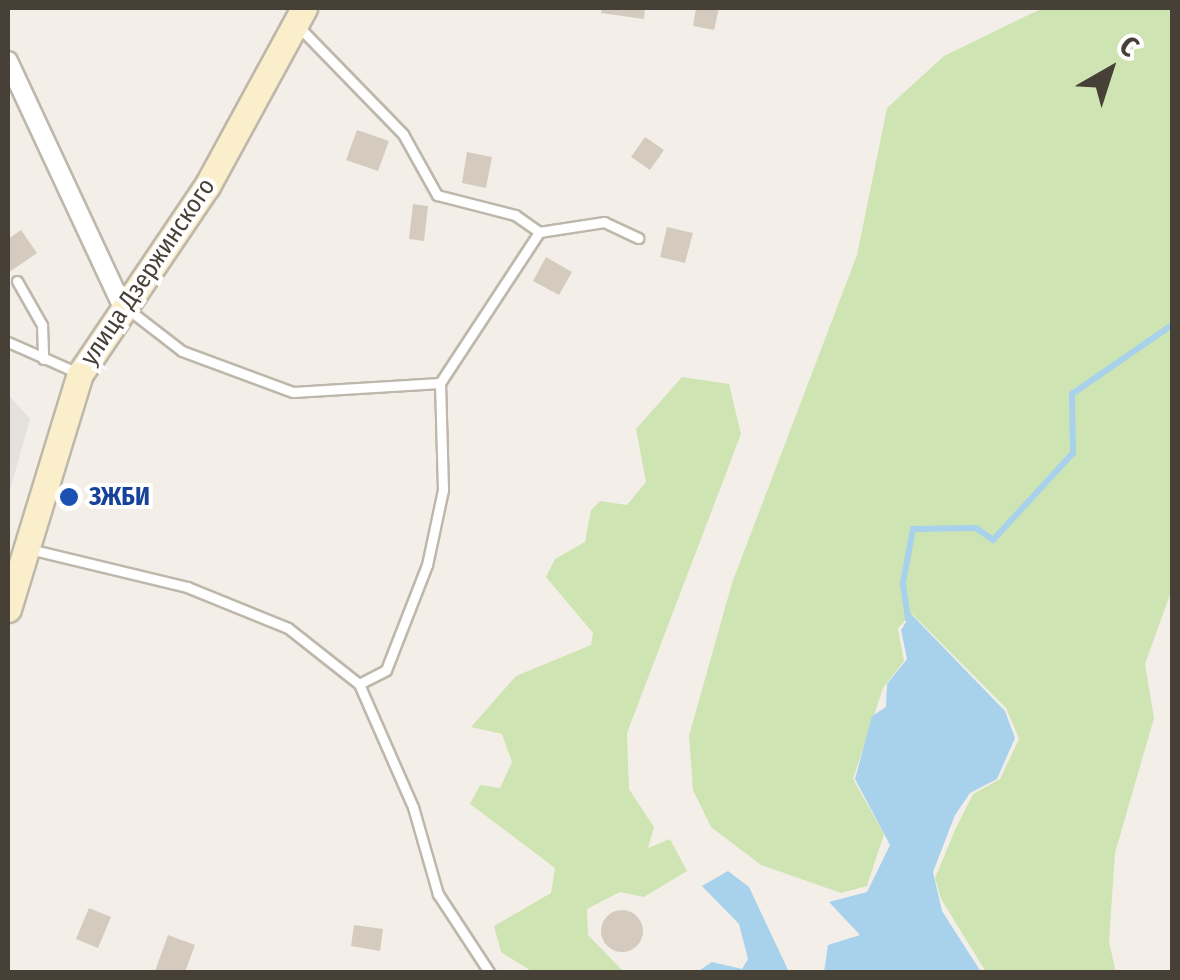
<!DOCTYPE html>
<html>
<head>
<meta charset="utf-8">
<style>
  body { margin:0 }
  #map { position:relative; width:1180px; height:980px; overflow:hidden; background:#f3efe8; font-family:"Fira Sans Condensed",sans-serif }
  div>[style] { position:absolute }
  .industrial>* { inset:0; background:#e5e1dd }
  .green>* { inset:0; background:#cfe4b3 }
  .water>* { inset:0; background:#a8d1ec }
  .stream>* { height:6px; margin:-3px; padding:0 3px; transform-origin:3px; border-radius:3px; background:#a8d1ec }
  .building>* { inset:0; background:#d4cbbe }
  .round { border-radius:50% }
  .roads { filter:drop-shadow(2px 0 #beb7ab) drop-shadow(-2px 0 #beb7ab) drop-shadow(0 2px #beb7ab) drop-shadow(0 -2px #beb7ab) }
  .lane>* { height:9px; margin:-4.5px; padding:0 4.5px; transform-origin:4.5px; border-radius:4.5px; background:#fff }
  .street>* { height:18px; margin:-9px; padding:0 9px; transform-origin:9px; border-radius:9px; background:#fff }
  .secondary>* { height:25px; margin:-12.5px; padding:0 12.5px; transform-origin:12.5px; border-radius:12.5px; background:#fbeeca }
  .dots>* { width:28px; height:28px; translate:-50% -50%; box-sizing:border-box; border:5px solid #fff; border-radius:50% }
  span { translate:-50% -50%; white-space:nowrap; text-align:center; line-height:1.15; -webkit-text-stroke:8px #fff; paint-order:stroke }
  .street-label { font-size:25px; color:#464037 }
  .transit-label { font-size:25px; color:#164399; font-weight:700 }
  .left { translate:0 -50%; text-align:left }
  .frame { position:absolute; inset:0; border:10px solid #464037; pointer-events:none }
  .north { position:absolute; left:1060px; top:20px; width:100px; height:100px; -webkit-text-stroke:8px #fff; paint-order:stroke; rotate:39deg; font-size:28px; font-weight:700; line-height:40px; text-align:center; color:#464037 }
  .north::after { content:''; display:block; margin:auto; width:35px; height:45px; background:#464037; clip-path:polygon(50% 0,100% 100%,50% 72%,0 100%) }
</style>
</head>
<body>
<div id="map">
  <div class="industrial">
    <div style="clip-path:polygon(8px 394px,30px 419px,8px 497px)"></div>
  </div>
  <div class="green">
    <div style="clip-path:polygon(1043px 8px,1172px 8px,1172px 589px,1145px 664px,1154px 718px,1115px 853px,1109px 942px,1116px 972px,986px 972px,941px 899px,935px 878px,955px 830px,973px 794px,1000px 779px,1019px 739px,1006px 708px,912px 614px,898px 628px,904px 661px,883px 688px,853px 779px,884px 834px,867px 886px,841px 893px,761px 865px,711px 827px,693px 790px,689px 736px,732px 583px,857px 255px,887px 108px,944px 56px)"></div>
    <div style="clip-path:polygon(682px 377px,729px 384px,741px 434px,627px 733px,629px 789px,654px 827px,648px 848px,670px 839px,687px 871px,644px 897px,620px 892px,587px 909px,588px 935px,624px 972px,533px 972px,501px 952px,494px 926px,551px 893px,555px 868px,470px 804px,480px 785px,500px 788px,512px 762px,502px 734px,471px 727px,516px 676px,591px 645px,593px 633px,546px 577px,555px 559px,585px 542px,591px 510px,600px 501px,627px 505px,646px 482px,636px 429px)"></div>
  </div>
  <div class="water">
    <div style="clip-path:polygon(911px 614px,1005px 711px,1015px 738px,997px 779px,970px 793px,955px 815px,933px 872px,942px 911px,981px 972px,824px 972px,828px 945px,860px 935px,829px 902px,867px 892px,890px 845px,855px 779px,872px 716px,886px 707px,887px 684px,907px 659px,901px 630px)"></div>
    <div style="clip-path:polygon(728px 871px,749px 887px,789px 972px,697px 972px,712px 962px,742px 969px,748px 959px,739px 924px,702px 886px)"></div>
  </div>
  <div class="stream">
    <div style="left:908px;top:619px;width:36px;rotate:-98deg"></div>
    <div style="left:903px;top:583px;width:55px;rotate:-79.5deg"></div>
    <div style="left:913px;top:529px;width:63px;rotate:-0.9deg"></div>
    <div style="left:976px;top:528px;width:21px;rotate:35deg"></div>
    <div style="left:993px;top:540px;width:118px;rotate:-47.4deg"></div>
    <div style="left:1073px;top:453px;width:59px;rotate:-91deg"></div>
    <div style="left:1072px;top:394px;width:121px;rotate:-34.6deg"></div>
  </div>
  <div class="building">
    <div style="clip-path:polygon(602px 8px,645px 8px,644px 19px,601px 13px)"></div>
    <div style="clip-path:polygon(696px 8px,719px 8px,714px 30px,693px 26px)"></div>
    <div style="clip-path:polygon(357px 130px,389px 141px,378px 171px,346px 160px)"></div>
    <div style="clip-path:polygon(645px 137px,664px 150px,650px 170px,631px 157px)"></div>
    <div style="clip-path:polygon(467px 152px,492px 157px,486px 188px,462px 183px)"></div>
    <div style="clip-path:polygon(413px 204px,428px 206px,424px 241px,409px 239px)"></div>
    <div style="clip-path:polygon(667px 227px,693px 233px,685px 263px,660px 257px)"></div>
    <div style="clip-path:polygon(21px 230px,37px 253px,8px 273px,8px 239px)"></div>
    <div style="clip-path:polygon(546px 257px,572px 272px,559px 295px,533px 281px)"></div>
    <div style="clip-path:polygon(89px 908px,111px 917px,98px 948px,76px 939px)"></div>
    <div class="round" style="left:601px;top:910px;width:42px;height:42px"></div>
    <div style="clip-path:polygon(354px 925px,383px 929px,380px 951px,351px 946px)"></div>
    <div style="clip-path:polygon(168px 935px,195px 945px,185px 972px,155px 971px)"></div>
  </div>
  <div class="roads">
    <div class="lane">
      <div style="left:298px;top:26px;width:151px;rotate:45.8deg"></div>
      <div style="left:403px;top:134px;width:70px;rotate:60.9deg"></div>
      <div style="left:437px;top:195px;width:81px;rotate:14.4deg"></div>
      <div style="left:515px;top:215px;width:29px;rotate:35deg"></div>
      <div style="left:17px;top:281px;width:51px;rotate:60.4deg"></div>
      <div style="left:42px;top:325px;width:34px;rotate:88deg"></div>
      <div style="left:129px;top:310px;width:67px;rotate:37.7deg"></div>
      <div style="left:182px;top:351px;width:118px;rotate:20.3deg"></div>
      <div style="left:293px;top:392px;width:147px;rotate:-3.5deg"></div>
      <div style="left:8px;top:342px;width:77px;rotate:23.9deg"></div>
      <div style="left:29px;top:549px;width:163px;rotate:13.5deg"></div>
      <div style="left:187px;top:587px;width:109px;rotate:22.1deg"></div>
      <div style="left:288px;top:628px;width:90px;rotate:38.3deg"></div>
      <div style="left:359px;top:684px;width:134px;rotate:66.3deg"></div>
      <div style="left:413px;top:807px;width:91px;rotate:74deg"></div>
      <div style="left:438px;top:894px;width:93px;rotate:56.8deg"></div>
      <div style="left:359px;top:684px;width:30px;rotate:-27deg"></div>
      <div style="left:386px;top:670px;width:113px;rotate:-68.7deg"></div>
      <div style="left:427px;top:565px;width:77px;rotate:-78deg"></div>
      <div style="left:443px;top:490px;width:107px;rotate:-91.6deg"></div>
      <div style="left:440px;top:383px;width:181px;rotate:-56.7deg"></div>
      <div style="left:539px;top:232px;width:66px;rotate:-8.7deg"></div>
      <div style="left:604px;top:222px;width:38px;rotate:25deg"></div>
    </div>
    <div class="street">
      <div style="left:8px;top:61px;width:269px;rotate:65deg"></div>
    </div>
    <div class="secondary">
      <div style="left:8px;top:609px;width:246px;rotate:-73deg"></div>
      <div style="left:80px;top:374px;width:227px;rotate:-56deg"></div>
      <div style="left:207px;top:186px;width:203px;rotate:-61.4deg"></div>
    </div>
  </div>
  <div class="dots">
    <div style="left:69px;top:497px;background:#1a4fb4"></div>
  </div>
  <div class="street-label">
    <span style="left:148px;top:272px;rotate:-56deg">улица Дзержинского</span>
  </div>
  <div class="transit-label">
    <span class="left" style="left:89px;top:497px">ЗЖБИ</span>
  </div>
  <div class="frame"></div>
  <div class="north">С</div>
</div>
</body>
</html>
